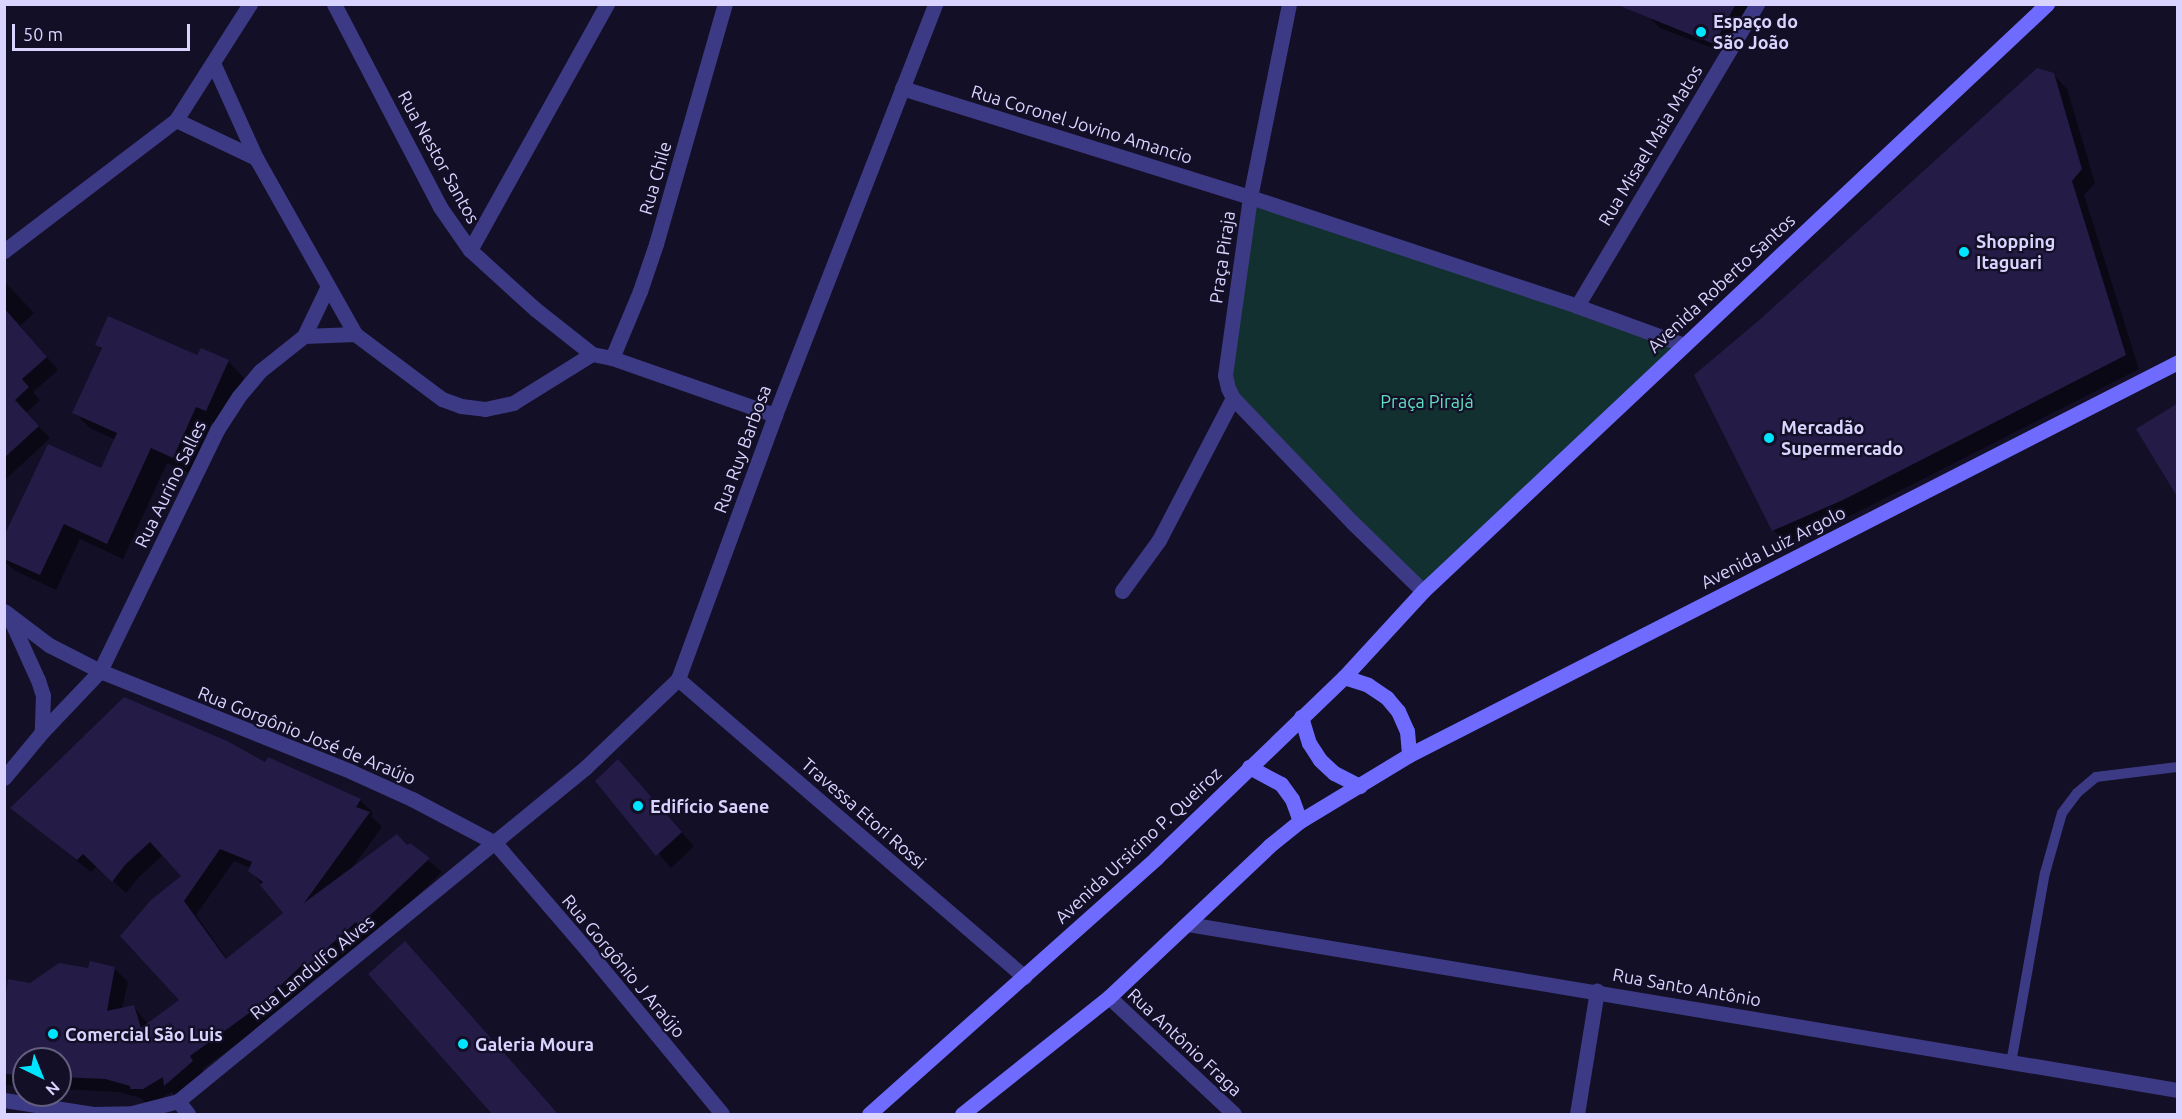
<!DOCTYPE html>
<html>
<head>
<meta charset="utf-8">
<style>
  body { margin:0 }
  #map { position:relative; width:2182px; height:1119px; overflow:hidden; background:#130f26; font-family:Ubuntu,sans-serif }
  div>[style] { position:absolute }
  .green>* { inset:0; background:#12302f }
  .shadow>* { inset:0; background:#0007 }
  .building>* { inset:0; background:#241b47 }
  .service>* { height:10px; margin:-5px; padding:0 5px; transform-origin:5px; border-radius:5px; background:#3d3a85 }
  .minor>* { height:15px; margin:-7.5px; padding:0 7.5px; transform-origin:7.5px; border-radius:7.5px; background:#3d3a85 }
  .tertiary>* { height:15px; margin:-7.5px; padding:0 7.5px; transform-origin:7.5px; border-radius:7.5px; background:#3d3a85 }
  .secondary>* { height:15px; margin:-7.5px; padding:0 7.5px; transform-origin:7.5px; border-radius:7.5px; background:#6f6bff }
  .dots>* { width:16px; height:16px; translate:-50% -50%; box-sizing:border-box; border:3px solid #130f26; border-radius:50% }
  span { translate:-50% -50%; white-space:nowrap; text-align:center; line-height:1.15; -webkit-text-stroke:4.5px #130f26; paint-order:stroke }
  .poi-label { font-size:18px; color:#d9d4ff; font-weight:700 }
  .left { translate:0 -50%; text-align:left }
  .street-label { font-size:18px; color:#d9d4ff }
  .park-label { font-size:18px; color:#5fe0c0 }
  .frame { position:absolute; inset:0; border:6px solid #d9d4ff; pointer-events:none }
  .north { position:absolute; left:12px; top:1047px; width:60px; height:60px; box-sizing:border-box; background:#130f26; border:2px solid #625e7d; border-radius:50%; rotate:137deg; font-size:16px; font-weight:700; line-height:24px; text-align:center; color:#d9d4ff }
  .north::after { content:''; display:block; margin:auto; width:21px; height:27px; background:#00e5ff; clip-path:polygon(50% 0,100% 100%,50% 72%,0 100%) }
  .scale { position:absolute; left:12px; top:24px; width:178px; height:27px; box-sizing:border-box; border:3px solid #d9d4ff; border-top:0; padding-left:8px; font-size:18px; line-height:21px; white-space:nowrap; color:#d9d4ff; -webkit-text-stroke:4px #130f26; paint-order:stroke }
</style>
</head>
<body>
<div id="map">
  <div class="green">
    <div style="clip-path:polygon(1250px 197px,1684px 345px,1423px 591px,1233px 398px,1225px 375px)"></div>
  </div>
  <div class="shadow">
    <div style="clip-path:polygon(1649px 4px,1750px 4px,1723px 52px,1660px 28px,1651px 19px)"></div>
    <div style="clip-path:polygon(2054px 75px,2067px 89px,2095px 183px,2084px 195px,2139px 369px,1856px 513px,1786px 543px,1773px 530px)"></div>
    <div style="clip-path:polygon(5px 282px,34px 313px,20px 326px,58px 370px,33px 392px,40px 400px,26px 413px,50px 438px,4px 481px)"></div>
    <div style="clip-path:polygon(97px 345px,198px 357px,201px 350px,229px 362px,244px 378px,222px 426px,212px 422px,189px 473px,167px 463px,123px 559px,80px 539px,56px 590px,14px 570px,4px 561px,4px 540px,102px 470px,116px 440px,90px 428px,74px 412px,102px 350px)"></div>
    <div style="clip-path:polygon(618px 761px,694px 846px,671px 868px,597px 781px)"></div>
    <div style="clip-path:polygon(evenodd,266px 764px,360px 800px,373px 813px,371px 816px,382px 827px,352px 868px,410px 845px,442px 872px,373px 938px,321px 978px,318px 975px,272px 1019px,202px 1069px,205px 1075px,178px 1098px,172px 1092px,156px 1101px,145px 1102px,141px 1098px,119px 1092px,60px 1089px,60px 1059px,24px 1059px,24px 1086px,4px 1085px,4px 1024px,30px 984px,90px 970px,114px 968px,128px 982px,122px 1009px,134px 1007px,148px 1024px,182px 1000px,183px 876px,163px 855px,138px 878px,126px 893px,97px 866px,91px 872px,12px 808px,266px 764px,234px 861px,251px 868px,250px 870px,285px 913px,228px 960px,196px 915px,234px 861px)"></div>
    <div style="clip-path:polygon(409px 947px,557px 1114px,494px 1114px,370px 974px)"></div>
  </div>
  <div class="building">
    <div style="clip-path:polygon(1615px 4px,1736px 4px,1714px 44px)"></div>
    <div style="clip-path:polygon(2037px 68px,2054px 73px,2082px 169px,2072px 181px,2126px 355px,1843px 500px,1772px 531px,1694px 375px,1757px 322px)"></div>
    <div style="clip-path:polygon(4px 308px,47px 357px,22px 379px,29px 387px,15px 400px,39px 426px,4px 458px)"></div>
    <div style="clip-path:polygon(108px 316px,197px 355px,201px 348px,229px 360px,206px 411px,196px 407px,173px 458px,151px 448px,107px 544px,64px 524px,40px 575px,4px 559px,4px 536px,48px 444px,101px 468px,117px 433px,72px 413px,102px 348px,95px 345px)"></div>
    <div style="clip-path:polygon(2178px 403px,2178px 498px,2136px 429px)"></div>
    <div style="clip-path:polygon(evenodd,124px 697px,227px 741px,265px 762px,268px 757px,361px 799px,356px 807px,370px 812px,304px 903px,397px 834px,407px 845px,410px 843px,430px 858px,359px 926px,356px 922px,307px 966px,304px 963px,259px 1006px,190px 1056px,193px 1061px,164px 1086px,163px 1077px,143px 1089px,130px 1089px,130px 1086px,105px 1079px,60px 1077px,60px 1059px,24px 1059px,24px 1075px,4px 1074px,4px 1009px,8px 979px,30px 983px,59px 963px,88px 968px,90px 961px,115px 967px,107px 1011px,134px 1005px,141px 1028px,179px 1000px,120px 936px,151px 900px,181px 876px,150px 842px,125px 865px,112px 882px,83px 854px,77px 860px,10px 808px,124px 697px,220px 849px,252px 862px,248px 871px,263px 882px,260px 885px,283px 913px,226px 959px,184px 901px,220px 849px)"></div>
    <div style="clip-path:polygon(618px 759px,682px 832px,656px 856px,595px 781px)"></div>
    <div style="clip-path:polygon(405px 941px,558px 1114px,492px 1114px,368px 974px)"></div>
  </div>
  <div class="service">
    <div style="left:2011px;top:1063px;width:193px;rotate:-79.9deg"></div>
    <div style="left:2045px;top:873px;width:62px;rotate:-74.2deg"></div>
    <div style="left:2062px;top:813px;width:25px;rotate:-53deg"></div>
    <div style="left:2077px;top:793px;width:25px;rotate:-40deg"></div>
    <div style="left:2096px;top:777px;width:83px;rotate:-7deg"></div>
  </div>
  <div class="minor">
    <div style="left:334px;top:4px;width:229px;rotate:62.4deg"></div>
    <div style="left:440px;top:207px;width:52px;rotate:55.1deg"></div>
    <div style="left:470px;top:250px;width:88px;rotate:42.2deg"></div>
    <div style="left:535px;top:309px;width:73px;rotate:38.3deg"></div>
    <div style="left:592px;top:354px;width:20px;rotate:11deg"></div>
    <div style="left:612px;top:358px;width:173px;rotate:19.3deg"></div>
    <div style="left:1289px;top:4px;width:197px;rotate:101.4deg"></div>
    <div style="left:1250px;top:197px;width:180px;rotate:98deg"></div>
    <div style="left:1225px;top:375px;width:13px;rotate:77deg"></div>
    <div style="left:1228px;top:388px;width:11px;rotate:63deg"></div>
    <div style="left:1233px;top:398px;width:172px;rotate:46.2deg"></div>
    <div style="left:1352px;top:522px;width:99px;rotate:44.2deg"></div>
    <div style="left:214px;top:65px;width:102px;rotate:65.7deg"></div>
    <div style="left:256px;top:158px;width:202px;rotate:60.6deg"></div>
    <div style="left:902px;top:88px;width:365px;rotate:17.4deg"></div>
    <div style="left:1250px;top:197px;width:345px;rotate:18.4deg"></div>
    <div style="left:1577px;top:306px;width:114px;rotate:20deg"></div>
    <div style="left:176px;top:120px;width:89px;rotate:25.4deg"></div>
    <div style="left:470px;top:250px;width:282px;rotate:-60.9deg"></div>
    <div style="left:4px;top:251px;width:216px;rotate:-37.3deg"></div>
    <div style="left:176px;top:120px;width:138px;rotate:-57.5deg"></div>
    <div style="left:1577px;top:306px;width:352px;rotate:-59.2deg"></div>
    <div style="left:304px;top:336px;width:51px;rotate:-2.2deg"></div>
    <div style="left:355px;top:334px;width:109px;rotate:36.8deg"></div>
    <div style="left:442px;top:399px;width:20px;rotate:20deg"></div>
    <div style="left:461px;top:406px;width:24px;rotate:7deg"></div>
    <div style="left:485px;top:409px;width:29px;rotate:-12deg"></div>
    <div style="left:513px;top:403px;width:93px;rotate:-31.8deg"></div>
    <div style="left:612px;top:358px;width:73px;rotate:-67.3deg"></div>
    <div style="left:640px;top:291px;width:50px;rotate:-71.2deg"></div>
    <div style="left:656px;top:244px;width:250px;rotate:-74deg"></div>
    <div style="left:1122px;top:591px;width:63px;rotate:-54deg"></div>
    <div style="left:1159px;top:540px;width:160px;rotate:-62.5deg"></div>
    <div style="left:8px;top:614px;width:72px;rotate:65.6deg"></div>
    <div style="left:38px;top:680px;width:16px;rotate:72deg"></div>
    <div style="left:43px;top:695px;width:37px;rotate:92deg"></div>
    <div style="left:678px;top:679px;width:457px;rotate:40.7deg"></div>
    <div style="left:4px;top:778px;width:60px;rotate:-50.4deg"></div>
    <div style="left:42px;top:732px;width:84px;rotate:-46.4deg"></div>
    <div style="left:100px;top:671px;width:268px;rotate:-64.1deg"></div>
    <div style="left:217px;top:430px;width:40px;rotate:-57.1deg"></div>
    <div style="left:239px;top:396px;width:33px;rotate:-50deg"></div>
    <div style="left:260px;top:371px;width:56px;rotate:-38.5deg"></div>
    <div style="left:304px;top:336px;width:55px;rotate:-64.4deg"></div>
    <div style="left:1188px;top:924px;width:1004px;rotate:9.52deg"></div>
    <div style="left:1109px;top:997px;width:171px;rotate:43.1deg"></div>
    <div style="left:1577px;top:1114px;width:125px;rotate:-80.8deg"></div>
  </div>
  <div class="tertiary">
    <div style="left:4px;top:611px;width:56px;rotate:37.1deg"></div>
    <div style="left:49px;top:645px;width:57px;rotate:27deg"></div>
    <div style="left:100px;top:671px;width:271px;rotate:21.8deg"></div>
    <div style="left:352px;top:772px;width:66px;rotate:24.2deg"></div>
    <div style="left:412px;top:799px;width:94px;rotate:27.9deg"></div>
    <div style="left:495px;top:843px;width:141px;rotate:49.3deg"></div>
    <div style="left:587px;top:950px;width:212px;rotate:50.5deg"></div>
    <div style="left:4px;top:1100px;width:90px;rotate:8.9deg"></div>
    <div style="left:93px;top:1114px;width:39px;rotate:-1deg"></div>
    <div style="left:132px;top:1113px;width:48px;rotate:-14.6deg"></div>
    <div style="left:178px;top:1101px;width:526px;rotate:-39.29deg"></div>
    <div style="left:585px;top:768px;width:129px;rotate:-43.7deg"></div>
    <div style="left:678px;top:679px;width:281px;rotate:-69.8deg"></div>
    <div style="left:775px;top:415px;width:441px;rotate:-68.7deg"></div>
    <div style="left:178px;top:1101px;width:16px;rotate:52deg"></div>
  </div>
  <div class="secondary">
    <div style="left:1344px;top:677px;width:25px;rotate:18deg"></div>
    <div style="left:1368px;top:685px;width:23px;rotate:34deg"></div>
    <div style="left:1387px;top:698px;width:17px;rotate:50deg"></div>
    <div style="left:1398px;top:711px;width:22px;rotate:66deg"></div>
    <div style="left:1407px;top:731px;width:24px;rotate:85deg"></div>
    <div style="left:1301px;top:717px;width:27px;rotate:73deg"></div>
    <div style="left:1309px;top:743px;width:20px;rotate:57deg"></div>
    <div style="left:1320px;top:760px;width:19px;rotate:43deg"></div>
    <div style="left:1334px;top:773px;width:29px;rotate:27deg"></div>
    <div style="left:1249px;top:767px;width:36px;rotate:28deg"></div>
    <div style="left:1281px;top:784px;width:19px;rotate:54deg"></div>
    <div style="left:1292px;top:799px;width:23px;rotate:70deg"></div>
    <div style="left:869px;top:1114px;width:385px;rotate:-41.7deg"></div>
    <div style="left:1156px;top:858px;width:261px;rotate:-43.9deg"></div>
    <div style="left:1344px;top:677px;width:117px;rotate:-47.4deg"></div>
    <div style="left:1423px;top:591px;width:857px;rotate:-43.25deg"></div>
    <div style="left:962px;top:1114px;width:188px;rotate:-38.5deg"></div>
    <div style="left:1109px;top:997px;width:220px;rotate:-43.3deg"></div>
    <div style="left:1269px;top:846px;width:40px;rotate:-39deg"></div>
    <div style="left:1300px;top:821px;width:127px;rotate:-31.2deg"></div>
    <div style="left:1409px;top:755px;width:864px;rotate:-27.07deg"></div>
  </div>
  <div class="dots">
    <div style="left:1701px;top:32px;background:#00e5ff"></div>
    <div style="left:1964px;top:252px;background:#00e5ff"></div>
    <div style="left:1769px;top:438px;background:#00e5ff"></div>
    <div style="left:638px;top:806px;background:#00e5ff"></div>
    <div style="left:53px;top:1034px;background:#00e5ff"></div>
    <div style="left:463px;top:1044px;background:#00e5ff"></div>
  </div>
  <div class="poi-label">
    <span class="left" style="left:1713px;top:32px">Espaço do<br>São João</span>
    <span class="left" style="left:1976px;top:252px">Shopping<br>Itaguari</span>
    <span class="left" style="left:1781px;top:438px">Mercadão<br>Supermercado</span>
    <span class="left" style="left:650px;top:806px">Edifício Saene</span>
    <span class="left" style="left:65px;top:1034px">Comercial São Luis</span>
    <span class="left" style="left:475px;top:1044px">Galeria Moura</span>
  </div>
  <div class="street-label">
    <span style="left:1082px;top:124px;rotate:17deg">Rua Coronel Jovino Amancio</span>
    <span style="left:1650px;top:145px;rotate:-59deg">Rua Misael Maia Matos</span>
    <span style="left:439px;top:157px;rotate:61deg">Rua Nestor Santos</span>
    <span style="left:655px;top:178px;rotate:-74deg">Rua Chile</span>
    <span style="left:1222px;top:257px;rotate:-82deg">Praça Piraja</span>
    <span style="left:1721px;top:283px;rotate:-43deg">Avenida Roberto Santos</span>
    <span style="left:742px;top:449px;rotate:-70deg">Rua Ruy Barbosa</span>
    <span style="left:170px;top:484px;rotate:-64deg">Rua Aurino Salles</span>
    <span style="left:1773px;top:547px;rotate:-27deg">Avenida Luiz Argolo</span>
    <span style="left:307px;top:735px;rotate:22deg">Rua Gorgônio José de Araújo</span>
    <span style="left:864px;top:813px;rotate:41deg">Travessa Etori Rossi</span>
    <span style="left:1138px;top:845px;rotate:-43deg">Avenida Ursicino P. Queiroz</span>
    <span style="left:624px;top:966px;rotate:50deg">Rua Gorgônio J Araújo</span>
    <span style="left:312px;top:967px;rotate:-39deg">Rua Landulfo Alves</span>
    <span style="left:1687px;top:987px;rotate:10deg">Rua Santo Antônio</span>
    <span style="left:1185px;top:1042px;rotate:43deg">Rua Antônio Fraga</span>
  </div>
  <div class="park-label">
    <span style="left:1427px;top:401px">Praça Pirajá</span>
  </div>
  <div class="frame"></div>
  <div class="north">N</div>
  <div class="scale">50 m</div>
</div>
</body>
</html>
